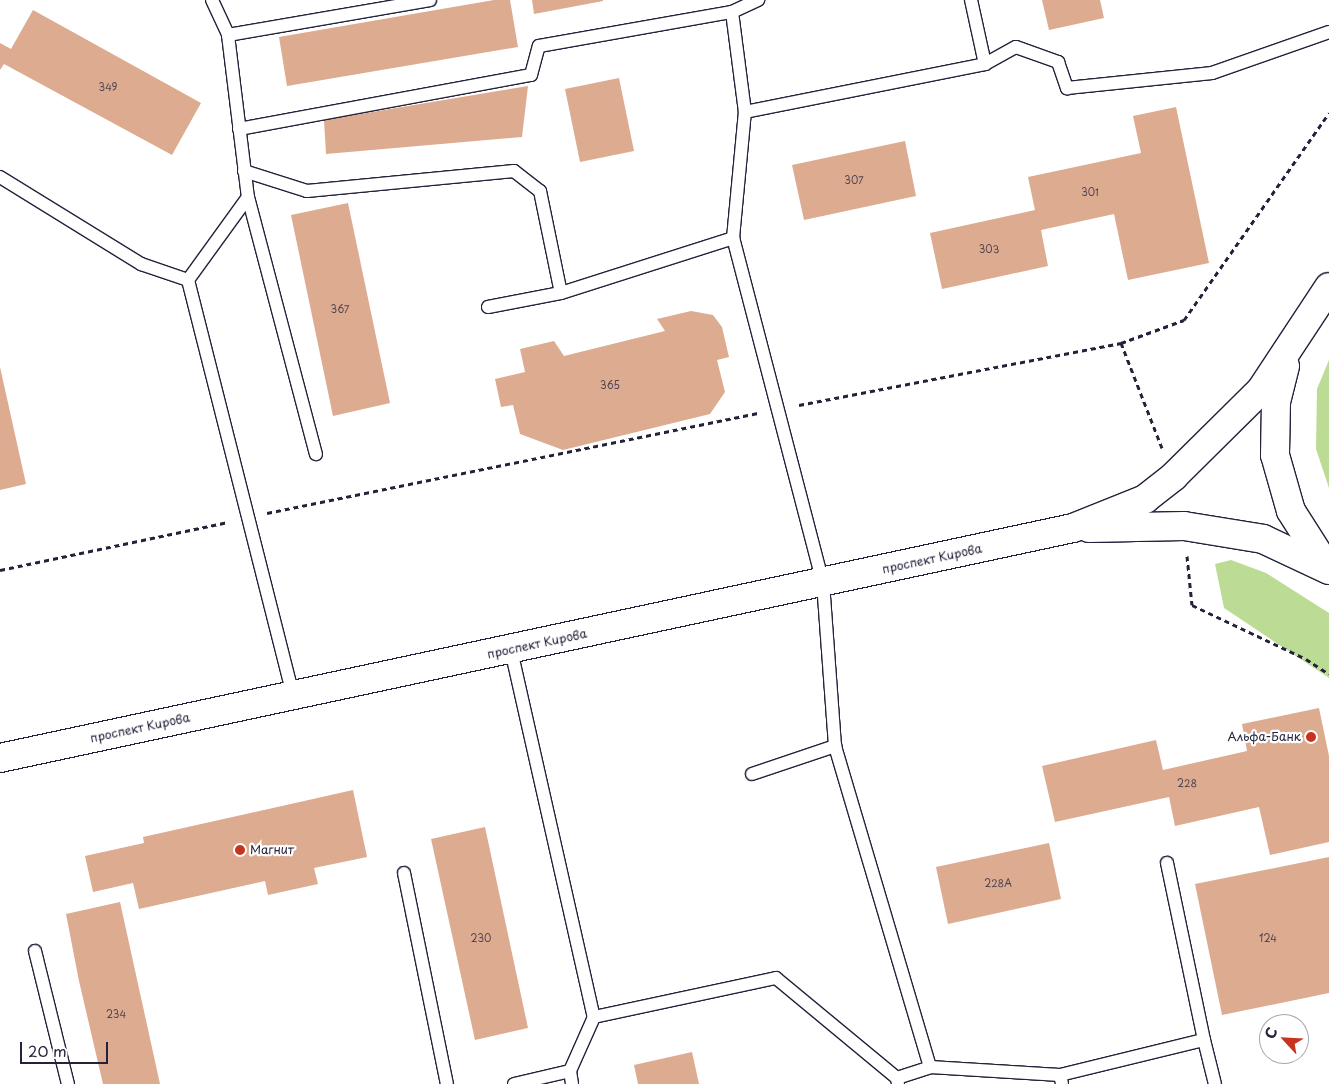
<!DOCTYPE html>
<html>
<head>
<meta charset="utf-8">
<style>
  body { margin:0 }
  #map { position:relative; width:1329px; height:1084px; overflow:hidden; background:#fff; font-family:"Playpen Sans",sans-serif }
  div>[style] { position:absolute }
  .green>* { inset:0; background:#bcdc95 }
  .building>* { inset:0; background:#ddab90 }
  .path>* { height:3px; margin-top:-1.5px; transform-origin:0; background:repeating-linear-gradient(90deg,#22223b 0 5px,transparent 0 9px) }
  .roads { filter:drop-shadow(1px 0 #22223b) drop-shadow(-1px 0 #22223b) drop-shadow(0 1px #22223b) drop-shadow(0 -1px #22223b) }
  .service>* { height:12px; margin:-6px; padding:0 6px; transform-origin:6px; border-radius:6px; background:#fff }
  .primary>* { height:28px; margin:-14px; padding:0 14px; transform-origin:14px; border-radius:14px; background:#fff }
  .dots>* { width:14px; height:14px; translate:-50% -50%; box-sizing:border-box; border:2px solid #fff; border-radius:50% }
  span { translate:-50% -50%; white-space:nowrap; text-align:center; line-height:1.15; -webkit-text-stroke:4.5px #fff; paint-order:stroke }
  .number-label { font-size:10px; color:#514450 }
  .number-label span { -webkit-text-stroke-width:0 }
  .street-label { font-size:12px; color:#22223b }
  .poi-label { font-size:12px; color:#22223b }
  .right { translate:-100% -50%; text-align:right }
  .left { translate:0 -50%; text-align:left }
  .north { position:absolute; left:1259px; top:1014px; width:50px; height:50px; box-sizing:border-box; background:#fff; border:1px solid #a7a7b1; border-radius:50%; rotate:295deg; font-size:14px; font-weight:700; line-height:20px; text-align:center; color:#22223b }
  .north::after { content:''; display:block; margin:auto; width:18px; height:22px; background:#c8321e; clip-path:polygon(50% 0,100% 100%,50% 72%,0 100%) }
  .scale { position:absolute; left:20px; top:1042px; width:88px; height:22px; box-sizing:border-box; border:2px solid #22223b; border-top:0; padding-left:6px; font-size:15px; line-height:18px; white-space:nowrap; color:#22223b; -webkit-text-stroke:4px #fff; paint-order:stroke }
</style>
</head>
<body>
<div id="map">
  <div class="green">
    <div style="clip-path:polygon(1329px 360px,1329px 488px,1316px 449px,1317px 389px)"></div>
    <div style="clip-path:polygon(1231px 560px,1266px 573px,1329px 613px,1329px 678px,1224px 608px,1215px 564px)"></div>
  </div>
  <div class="building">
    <div style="clip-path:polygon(494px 0,510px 0,518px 47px,287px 86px,279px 37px)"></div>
    <div style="clip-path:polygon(532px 0,603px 0,603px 1px,534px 14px)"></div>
    <div style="clip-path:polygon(1042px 0,1100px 0,1104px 18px,1049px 30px)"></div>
    <div style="clip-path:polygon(33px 10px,201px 103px,172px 155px,4px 64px,0 70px,0 43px,11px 49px)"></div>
    <div style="clip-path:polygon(619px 78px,634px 151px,580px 162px,565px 89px)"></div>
    <div style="clip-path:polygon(528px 86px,522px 137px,326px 154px,324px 120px)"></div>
    <div style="clip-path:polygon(1176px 107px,1209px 263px,1128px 280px,1114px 214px,1041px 230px,1048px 266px,942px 289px,930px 233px,1035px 210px,1028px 177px,1141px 153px,1133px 116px)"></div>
    <div style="clip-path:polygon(905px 141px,916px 196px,804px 220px,792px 165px)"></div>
    <div style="clip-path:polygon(348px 203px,390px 403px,333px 416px,291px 215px)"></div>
    <div style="clip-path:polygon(691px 311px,713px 315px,722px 327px,729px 357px,717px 360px,725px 392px,710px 414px,563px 450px,520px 434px,513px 405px,501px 407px,495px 379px,525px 372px,520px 349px,554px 341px,564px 356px,665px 331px,657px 319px)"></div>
    <div style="clip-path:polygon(0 367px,26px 484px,0 490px)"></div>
    <div style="clip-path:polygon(1319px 708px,1329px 756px,1329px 842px,1270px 855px,1259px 807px,1175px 826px,1169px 797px,1055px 822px,1042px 766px,1156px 740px,1163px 770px,1247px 751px,1242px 724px)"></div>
    <div style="clip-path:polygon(353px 790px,367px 857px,314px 868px,318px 884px,268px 895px,265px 881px,139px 909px,133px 883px,93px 892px,85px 856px,144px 843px,143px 837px)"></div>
    <div style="clip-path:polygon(485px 827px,528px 1028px,475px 1040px,431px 839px)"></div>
    <div style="clip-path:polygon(1049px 843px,1061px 899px,948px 924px,936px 867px)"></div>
    <div style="clip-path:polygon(1329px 857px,1329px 993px,1222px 1015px,1195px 884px)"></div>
    <div style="clip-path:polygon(120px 902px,160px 1084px,103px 1084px,79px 981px,66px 914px)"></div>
    <div style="clip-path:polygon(692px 1052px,699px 1084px,638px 1084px,634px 1065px)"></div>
  </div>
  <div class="path">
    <div style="left:799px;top:405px;width:328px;rotate:-10.9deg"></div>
    <div style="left:1162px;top:448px;width:113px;rotate:-111.3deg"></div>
    <div style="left:1121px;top:343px;width:67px;rotate:-20.1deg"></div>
    <div style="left:1184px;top:320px;width:253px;rotate:-55deg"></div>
    <div style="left:267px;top:513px;width:501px;rotate:-11.51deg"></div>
    <div style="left:1187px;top:556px;width:49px;rotate:84.2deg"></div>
    <div style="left:1192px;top:605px;width:126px;rotate:25.3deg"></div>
    <div style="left:1306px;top:659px;width:27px;rotate:33deg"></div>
    <div style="left:0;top:570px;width:232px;rotate:-11.9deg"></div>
  </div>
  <div class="roads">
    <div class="service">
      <div style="left:212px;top:0;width:38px;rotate:65deg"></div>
      <div style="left:228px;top:35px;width:163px;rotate:83deg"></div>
      <div style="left:248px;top:197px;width:266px;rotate:75.2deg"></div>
      <div style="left:732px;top:12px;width:101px;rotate:82.6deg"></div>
      <div style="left:228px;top:35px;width:205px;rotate:-9.8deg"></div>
      <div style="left:985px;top:64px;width:35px;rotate:-29deg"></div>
      <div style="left:1016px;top:47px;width:45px;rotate:19.7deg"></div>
      <div style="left:1058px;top:62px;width:28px;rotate:71deg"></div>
      <div style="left:1067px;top:88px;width:146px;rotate:-5.9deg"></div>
      <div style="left:1212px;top:73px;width:124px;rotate:-19.3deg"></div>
      <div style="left:239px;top:129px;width:297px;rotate:-10.5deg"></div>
      <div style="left:531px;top:75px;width:30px;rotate:-75deg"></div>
      <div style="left:539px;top:46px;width:196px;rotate:-10deg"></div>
      <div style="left:732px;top:12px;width:29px;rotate:-25deg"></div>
      <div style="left:244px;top:171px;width:66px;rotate:17.6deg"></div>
      <div style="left:307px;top:191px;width:208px;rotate:-5.5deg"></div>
      <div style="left:514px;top:171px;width:33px;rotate:38deg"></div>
      <div style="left:540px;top:191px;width:104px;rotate:78.4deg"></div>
      <div style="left:0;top:177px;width:166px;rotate:31.7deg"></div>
      <div style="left:141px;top:264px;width:50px;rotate:18.8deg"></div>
      <div style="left:188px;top:280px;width:428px;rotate:75.8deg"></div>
      <div style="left:188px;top:280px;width:102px;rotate:-54.1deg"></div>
      <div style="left:488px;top:307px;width:74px;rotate:-10.9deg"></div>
      <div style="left:561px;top:293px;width:181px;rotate:-17.7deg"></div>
      <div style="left:511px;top:650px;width:376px;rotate:77.3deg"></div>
      <div style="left:594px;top:1017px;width:59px;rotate:114deg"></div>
      <div style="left:570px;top:1071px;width:13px;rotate:81deg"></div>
      <div style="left:752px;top:774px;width:88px;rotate:-18.6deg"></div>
      <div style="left:404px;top:873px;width:215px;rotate:78.5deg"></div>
      <div style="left:35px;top:951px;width:137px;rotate:76.1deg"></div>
      <div style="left:594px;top:1017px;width:186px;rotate:-12.1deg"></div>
      <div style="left:776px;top:978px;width:157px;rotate:39.6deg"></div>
      <div style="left:897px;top:1078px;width:6px;rotate:81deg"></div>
      <div style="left:1204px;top:1040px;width:45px;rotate:76deg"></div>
      <div style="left:930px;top:1067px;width:130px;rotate:3.5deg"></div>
      <div style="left:1060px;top:1075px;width:9px;rotate:77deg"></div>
      <div style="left:1060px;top:1075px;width:148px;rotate:-13.7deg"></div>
      <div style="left:1204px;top:1040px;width:181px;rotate:-101.8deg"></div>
      <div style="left:897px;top:1078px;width:35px;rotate:-18deg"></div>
      <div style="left:930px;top:1067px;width:335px;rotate:-106.5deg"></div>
      <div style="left:835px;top:746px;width:163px;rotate:-94.2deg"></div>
      <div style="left:823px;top:583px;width:357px;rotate:-104.6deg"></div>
      <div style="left:733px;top:238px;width:127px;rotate:-84.6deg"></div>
      <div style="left:745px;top:112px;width:245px;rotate:-11.3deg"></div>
      <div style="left:985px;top:64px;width:66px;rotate:-102.3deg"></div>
      <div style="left:514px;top:1084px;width:57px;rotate:-13.1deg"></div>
    </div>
    <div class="primary">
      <div style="left:1285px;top:366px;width:37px;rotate:104deg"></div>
      <div style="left:1276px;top:402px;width:53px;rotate:91.1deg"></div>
      <div style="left:1275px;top:455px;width:58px;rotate:74.1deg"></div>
      <div style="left:1291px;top:511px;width:69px;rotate:57.5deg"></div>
      <div style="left:1089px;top:528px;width:95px;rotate:-1.2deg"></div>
      <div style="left:1184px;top:526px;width:80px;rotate:9.3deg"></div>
      <div style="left:1263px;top:539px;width:73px;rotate:25.2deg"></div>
      <div style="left:0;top:758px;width:1097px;rotate:-12.1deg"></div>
      <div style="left:1073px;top:528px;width:78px;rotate:-21.9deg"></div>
      <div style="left:1145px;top:499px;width:37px;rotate:-38deg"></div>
      <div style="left:1174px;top:476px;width:122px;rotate:-44.7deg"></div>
      <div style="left:1261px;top:390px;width:123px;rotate:-56.6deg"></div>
    </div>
  </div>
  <div class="dots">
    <div style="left:1311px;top:737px;background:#c8321e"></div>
    <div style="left:240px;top:850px;background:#c8321e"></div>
  </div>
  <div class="number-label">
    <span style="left:108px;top:87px">349</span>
    <span style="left:854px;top:180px">307</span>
    <span style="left:1090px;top:192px">301</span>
    <span style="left:989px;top:249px">303</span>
    <span style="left:340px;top:309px">367</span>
    <span style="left:610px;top:385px">365</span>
    <span style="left:1187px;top:783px">228</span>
    <span style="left:998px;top:883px">228А</span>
    <span style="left:481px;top:938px">230</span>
    <span style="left:1268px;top:938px">124</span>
    <span style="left:116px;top:1014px">234</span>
  </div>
  <div class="street-label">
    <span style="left:932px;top:559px;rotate:-12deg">проспект Кирова</span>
    <span style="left:537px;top:644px;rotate:-12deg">проспект Кирова</span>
    <span style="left:140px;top:728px;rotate:-12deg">проспект Кирова</span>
  </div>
  <div class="poi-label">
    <span class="right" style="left:1301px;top:737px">Альфа-Банк</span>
    <span class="left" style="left:250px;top:850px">Магнит</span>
  </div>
  <div class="north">С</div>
  <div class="scale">20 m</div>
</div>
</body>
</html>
